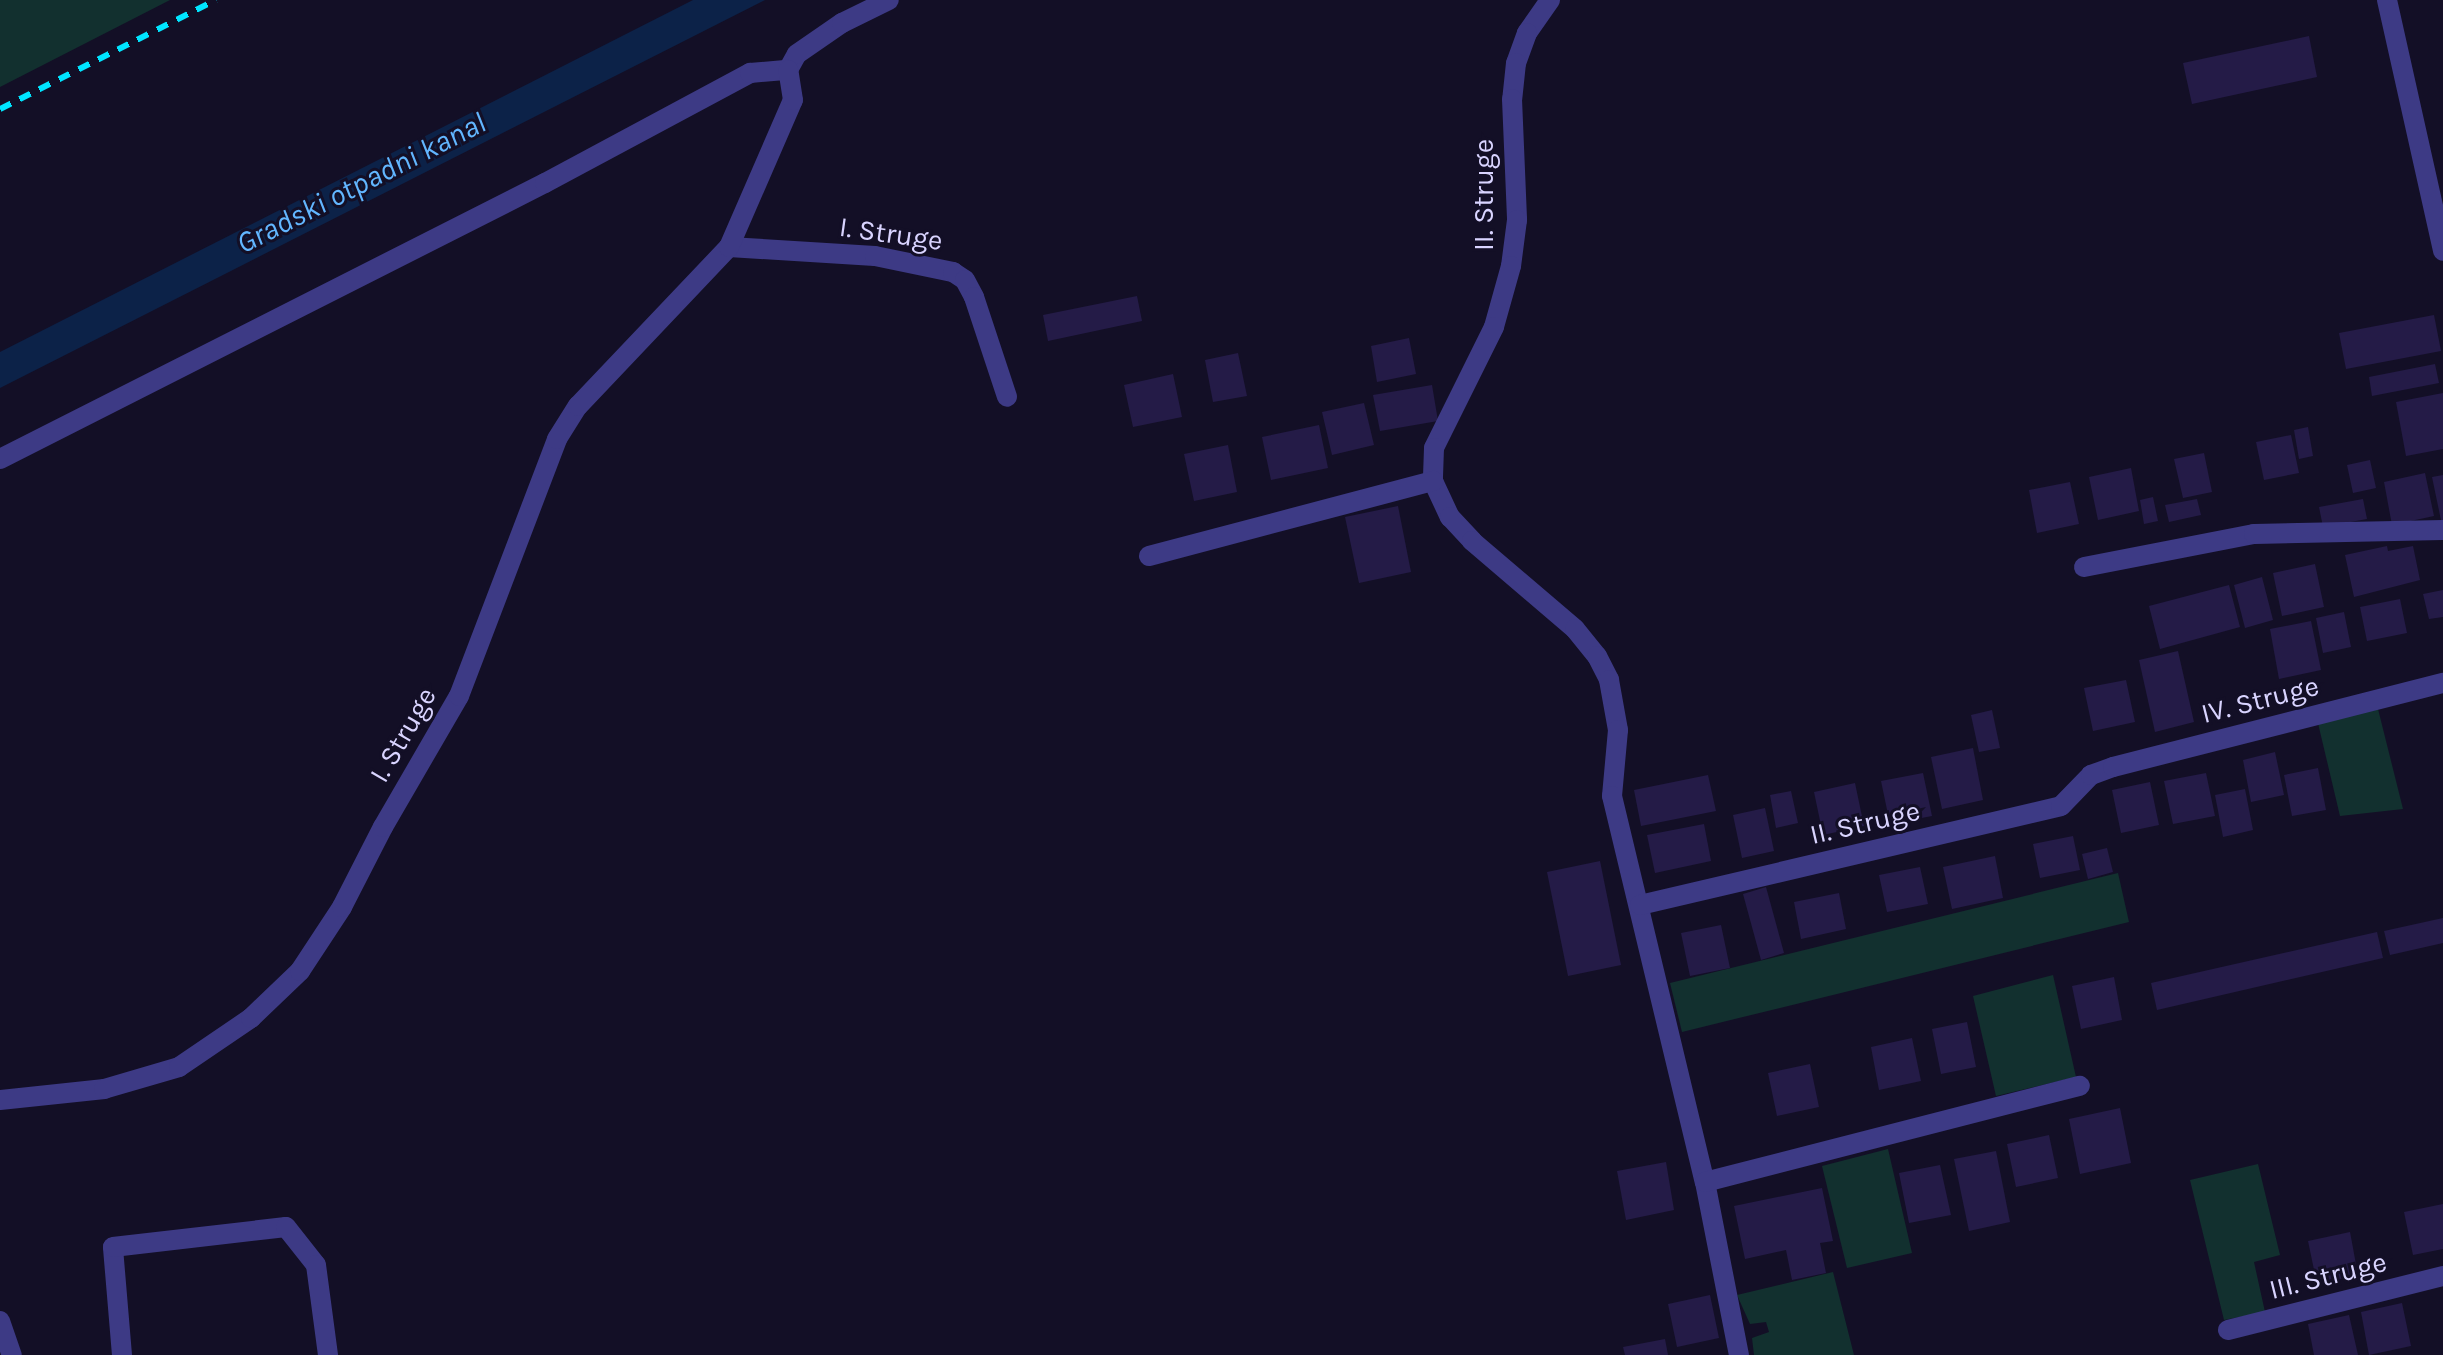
<!DOCTYPE html>
<html>
<head>
<meta charset="utf-8">
<style>
  body { margin:0 }
  #map { position:relative; width:2443px; height:1355px; overflow:hidden; background:#130f26; font-family:Karla,sans-serif }
  div>[style] { position:absolute }
  .green>* { inset:0; background:#12302f }
  .water>* { inset:0; background:#0c2248 }
  .building>* { inset:0; background:#241b47 }
  .minor>* { height:20px; margin:-10px; padding:0 10px; transform-origin:10px; border-radius:10px; background:#3d3a85 }
  .rail>* { height:6px; margin-top:-3px; transform-origin:0; background:repeating-linear-gradient(90deg,#00e5ff 0 12px,transparent 0 22px) }
  span { translate:-50% -50%; white-space:nowrap; text-align:center; line-height:1.15; -webkit-text-stroke:6px #130f26; paint-order:stroke }
  .street-label { font-size:28px; color:#d9d4ff }
  .water-label { font-size:30px; color:#62b6ff; font-style:italic }
</style>
</head>
<body>
<div id="map">
  <div class="green">
    <div style="clip-path:polygon(0 0,170px 0,0 87px)"></div>
    <div style="clip-path:polygon(2377px 705px,2403px 809px,2340px 816px,2317px 719px)"></div>
    <div style="clip-path:polygon(2118px 873px,2129px 922px,1682px 1032px,1670px 983px)"></div>
    <div style="clip-path:polygon(2053px 975px,2076px 1077px,1996px 1096px,1973px 996px)"></div>
    <div style="clip-path:polygon(1888px 1149px,1912px 1253px,1847px 1268px,1822px 1166px)"></div>
    <div style="clip-path:polygon(2258px 1164px,2280px 1255px,2254px 1262px,2265px 1312px,2224px 1320px,2190px 1180px)"></div>
    <div style="clip-path:polygon(1833px 1272px,1854px 1355px,1754px 1355px,1752px 1338px,1769px 1332px,1766px 1322px,1750px 1324px,1737px 1295px)"></div>
  </div>
  <div class="water">
    <div style="clip-path:polygon(693px 0,765px 0,0 388px,0 352px)"></div>
  </div>
  <div class="building">
    <div style="clip-path:polygon(2309px 36px,2317px 77px,2192px 104px,2183px 63px)"></div>
    <div style="clip-path:polygon(1137px 296px,1142px 321px,1048px 341px,1043px 315px)"></div>
    <div style="clip-path:polygon(2434px 315px,2441px 351px,2346px 369px,2339px 333px)"></div>
    <div style="clip-path:polygon(1409px 338px,1416px 374px,1377px 382px,1371px 346px)"></div>
    <div style="clip-path:polygon(1238px 353px,1247px 396px,1213px 402px,1205px 360px)"></div>
    <div style="clip-path:polygon(2435px 364px,2439px 383px,2372px 396px,2369px 377px)"></div>
    <div style="clip-path:polygon(1173px 374px,1182px 417px,1133px 427px,1124px 385px)"></div>
    <div style="clip-path:polygon(1432px 385px,1438px 421px,1380px 431px,1373px 395px)"></div>
    <div style="clip-path:polygon(2443px 393px,2443px 449px,2406px 456px,2396px 402px)"></div>
    <div style="clip-path:polygon(1364px 403px,1374px 445px,1332px 455px,1322px 412px)"></div>
    <div style="clip-path:polygon(1319px 425px,1328px 468px,1271px 480px,1262px 437px)"></div>
    <div style="clip-path:polygon(2308px 427px,2313px 456px,2299px 459px,2294px 430px)"></div>
    <div style="clip-path:polygon(2291px 435px,2299px 473px,2264px 480px,2256px 442px)"></div>
    <div style="clip-path:polygon(1228px 445px,1237px 492px,1194px 501px,1184px 454px)"></div>
    <div style="clip-path:polygon(2204px 453px,2212px 492px,2183px 498px,2174px 459px)"></div>
    <div style="clip-path:polygon(2370px 460px,2376px 488px,2353px 493px,2347px 465px)"></div>
    <div style="clip-path:polygon(2131px 468px,2139px 511px,2098px 520px,2089px 477px)"></div>
    <div style="clip-path:polygon(2425px 473px,2434px 516px,2392px 525px,2384px 482px)"></div>
    <div style="clip-path:polygon(2443px 475px,2443px 525px,2442px 525px,2432px 477px)"></div>
    <div style="clip-path:polygon(2070px 482px,2079px 524px,2037px 533px,2029px 490px)"></div>
    <div style="clip-path:polygon(2153px 497px,2158px 521px,2144px 524px,2140px 500px)"></div>
    <div style="clip-path:polygon(2197px 499px,2201px 515px,2169px 522px,2165px 505px)"></div>
    <div style="clip-path:polygon(2363px 499px,2367px 519px,2323px 527px,2319px 507px)"></div>
    <div style="clip-path:polygon(1398px 506px,1411px 572px,1359px 583px,1345px 517px)"></div>
    <div style="clip-path:polygon(2387px 546px,2388px 551px,2413px 546px,2420px 580px,2354px 597px,2345px 555px)"></div>
    <div style="clip-path:polygon(2315px 564px,2324px 607px,2282px 616px,2273px 573px)"></div>
    <div style="clip-path:polygon(2262px 577px,2273px 620px,2245px 628px,2234px 585px)"></div>
    <div style="clip-path:polygon(2229px 585px,2240px 627px,2160px 649px,2149px 606px)"></div>
    <div style="clip-path:polygon(2443px 590px,2443px 617px,2429px 619px,2423px 594px)"></div>
    <div style="clip-path:polygon(2400px 599px,2407px 633px,2367px 641px,2360px 607px)"></div>
    <div style="clip-path:polygon(2344px 612px,2351px 647px,2323px 653px,2316px 618px)"></div>
    <div style="clip-path:polygon(2311px 621px,2321px 670px,2279px 679px,2270px 629px)"></div>
    <div style="clip-path:polygon(2178px 651px,2194px 722px,2155px 732px,2139px 660px)"></div>
    <div style="clip-path:polygon(2126px 680px,2135px 722px,2093px 731px,2084px 688px)"></div>
    <div style="clip-path:polygon(1992px 710px,2000px 748px,1979px 752px,1971px 715px)"></div>
    <div style="clip-path:polygon(1973px 748px,1983px 800px,1942px 809px,1931px 757px)"></div>
    <div style="clip-path:polygon(2275px 752px,2284px 795px,2251px 802px,2243px 760px)"></div>
    <div style="clip-path:polygon(2318px 768px,2326px 810px,2292px 816px,2284px 775px)"></div>
    <div style="clip-path:polygon(1923px 773px,1932px 816px,1890px 824px,1881px 781px)"></div>
    <div style="clip-path:polygon(2206px 773px,2215px 816px,2173px 824px,2164px 781px)"></div>
    <div style="clip-path:polygon(1708px 775px,1716px 811px,1641px 826px,1634px 790px)"></div>
    <div style="clip-path:polygon(2150px 782px,2159px 825px,2121px 833px,2112px 790px)"></div>
    <div style="clip-path:polygon(1855px 783px,1864px 826px,1823px 835px,1814px 792px)"></div>
    <div style="clip-path:polygon(2245px 789px,2253px 830px,2223px 837px,2215px 795px)"></div>
    <div style="clip-path:polygon(1791px 791px,1798px 823px,1776px 828px,1770px 795px)"></div>
    <div style="clip-path:polygon(1765px 808px,1774px 851px,1742px 858px,1733px 815px)"></div>
    <div style="clip-path:polygon(1704px 824px,1711px 861px,1655px 873px,1647px 835px)"></div>
    <div style="clip-path:polygon(2073px 836px,2080px 870px,2040px 878px,2033px 844px)"></div>
    <div style="clip-path:polygon(2107px 848px,2113px 872px,2088px 879px,2082px 854px)"></div>
    <div style="clip-path:polygon(1995px 856px,2003px 898px,1952px 909px,1943px 867px)"></div>
    <div style="clip-path:polygon(1600px 861px,1621px 965px,1568px 976px,1547px 872px)"></div>
    <div style="clip-path:polygon(1920px 867px,1928px 904px,1887px 912px,1879px 875px)"></div>
    <div style="clip-path:polygon(1766px 887px,1784px 953px,1761px 960px,1743px 894px)"></div>
    <div style="clip-path:polygon(1839px 893px,1846px 929px,1801px 939px,1794px 902px)"></div>
    <div style="clip-path:polygon(2443px 918px,2443px 943px,2390px 955px,2384px 931px)"></div>
    <div style="clip-path:polygon(1721px 925px,1730px 968px,1690px 976px,1681px 933px)"></div>
    <div style="clip-path:polygon(2377px 932px,2383px 958px,2157px 1010px,2151px 983px)"></div>
    <div style="clip-path:polygon(2114px 977px,2122px 1020px,2081px 1029px,2072px 986px)"></div>
    <div style="clip-path:polygon(1967px 1022px,1976px 1067px,1941px 1074px,1932px 1029px)"></div>
    <div style="clip-path:polygon(1912px 1038px,1921px 1081px,1879px 1090px,1871px 1047px)"></div>
    <div style="clip-path:polygon(1810px 1064px,1819px 1107px,1777px 1116px,1768px 1073px)"></div>
    <div style="clip-path:polygon(2120px 1108px,2131px 1163px,2080px 1174px,2069px 1119px)"></div>
    <div style="clip-path:polygon(2049px 1135px,2058px 1178px,2016px 1187px,2007px 1144px)"></div>
    <div style="clip-path:polygon(1996px 1151px,2010px 1222px,1969px 1231px,1954px 1159px)"></div>
    <div style="clip-path:polygon(1666px 1162px,1674px 1210px,1626px 1220px,1617px 1171px)"></div>
    <div style="clip-path:polygon(1940px 1165px,1951px 1215px,1909px 1223px,1899px 1173px)"></div>
    <div style="clip-path:polygon(1822px 1188px,1833px 1241px,1820px 1243px,1826px 1273px,1792px 1280px,1786px 1250px,1745px 1259px,1734px 1206px)"></div>
    <div style="clip-path:polygon(2443px 1204px,2443px 1249px,2413px 1255px,2404px 1212px)"></div>
    <div style="clip-path:polygon(2350px 1232px,2358px 1275px,2317px 1284px,2308px 1241px)"></div>
    <div style="clip-path:polygon(1710px 1295px,1719px 1338px,1677px 1347px,1668px 1304px)"></div>
    <div style="clip-path:polygon(2402px 1303px,2411px 1346px,2369px 1355px,2361px 1312px)"></div>
    <div style="clip-path:polygon(2349px 1315px,2358px 1355px,2314px 1355px,2308px 1324px)"></div>
    <div style="clip-path:polygon(1665px 1339px,1668px 1355px,1625px 1355px,1623px 1347px)"></div>
  </div>
  <div class="minor">
    <div style="left:1550px;top:0;width:40px;rotate:124.9deg"></div>
    <div style="left:1527px;top:33px;width:32px;rotate:110deg"></div>
    <div style="left:1516px;top:63px;width:36px;rotate:96deg"></div>
    <div style="left:1512px;top:99px;width:121px;rotate:87.6deg"></div>
    <div style="left:1517px;top:220px;width:46px;rotate:97.4deg"></div>
    <div style="left:1511px;top:266px;width:63px;rotate:105.6deg"></div>
    <div style="left:1494px;top:327px;width:135px;rotate:116.4deg"></div>
    <div style="left:1434px;top:448px;width:33px;rotate:92deg"></div>
    <div style="left:1433px;top:481px;width:40px;rotate:65deg"></div>
    <div style="left:1450px;top:517px;width:33px;rotate:47deg"></div>
    <div style="left:1472px;top:541px;width:135px;rotate:40.5deg"></div>
    <div style="left:1575px;top:629px;width:35px;rotate:51deg"></div>
    <div style="left:1597px;top:656px;width:27px;rotate:63deg"></div>
    <div style="left:1609px;top:680px;width:51px;rotate:79.8deg"></div>
    <div style="left:1618px;top:730px;width:66px;rotate:95.2deg"></div>
    <div style="left:1612px;top:796px;width:397px;rotate:76.5deg"></div>
    <div style="left:1705px;top:1182px;width:176px;rotate:78.9deg"></div>
    <div style="left:2387px;top:0;width:257px;rotate:77.4deg"></div>
    <div style="left:788px;top:70px;width:18px;rotate:-61deg"></div>
    <div style="left:797px;top:54px;width:55px;rotate:-34.6deg"></div>
    <div style="left:842px;top:23px;width:52px;rotate:-26.1deg"></div>
    <div style="left:729px;top:247px;width:146px;rotate:3.5deg"></div>
    <div style="left:875px;top:256px;width:80px;rotate:11.6deg"></div>
    <div style="left:953px;top:272px;width:14px;rotate:34deg"></div>
    <div style="left:965px;top:280px;width:19px;rotate:62deg"></div>
    <div style="left:974px;top:297px;width:105px;rotate:71.7deg"></div>
    <div style="left:0;top:459px;width:611px;rotate:-26.86deg"></div>
    <div style="left:545px;top:183px;width:233px;rotate:-28.2deg"></div>
    <div style="left:750px;top:73px;width:38px;rotate:-5deg"></div>
    <div style="left:1149px;top:556px;width:294px;rotate:-14.8deg"></div>
    <div style="left:2084px;top:567px;width:173px;rotate:-11deg"></div>
    <div style="left:2254px;top:534px;width:189px;rotate:-1.2deg"></div>
    <div style="left:1640px;top:905px;width:432px;rotate:-13.2deg"></div>
    <div style="left:2061px;top:806px;width:43px;rotate:-45.9deg"></div>
    <div style="left:2091px;top:775px;width:23px;rotate:-20deg"></div>
    <div style="left:2113px;top:767px;width:341px;rotate:-14.3deg"></div>
    <div style="left:0;top:1100px;width:105px;rotate:-6deg"></div>
    <div style="left:104px;top:1089px;width:78px;rotate:-16.3deg"></div>
    <div style="left:179px;top:1067px;width:87px;rotate:-34.2deg"></div>
    <div style="left:251px;top:1018px;width:68px;rotate:-43.8deg"></div>
    <div style="left:300px;top:971px;width:77px;rotate:-56.7deg"></div>
    <div style="left:342px;top:907px;width:90px;rotate:-62.9deg"></div>
    <div style="left:383px;top:827px;width:151px;rotate:-59.9deg"></div>
    <div style="left:459px;top:696px;width:275px;rotate:-69.1deg"></div>
    <div style="left:557px;top:439px;width:39px;rotate:-58deg"></div>
    <div style="left:578px;top:406px;width:219px;rotate:-46.5deg"></div>
    <div style="left:729px;top:247px;width:160px;rotate:-66.5deg"></div>
    <div style="left:793px;top:100px;width:30px;rotate:-99deg"></div>
    <div style="left:1705px;top:1182px;width:387px;rotate:-14.4deg"></div>
    <div style="left:0;top:1321px;width:36px;rotate:71deg"></div>
    <div style="left:2228px;top:1330px;width:222px;rotate:-14.1deg"></div>
    <div style="left:122px;top:1355px;width:108px;rotate:-94.8deg"></div>
    <div style="left:113px;top:1247px;width:174px;rotate:-6.6deg"></div>
    <div style="left:286px;top:1227px;width:48px;rotate:51.7deg"></div>
    <div style="left:316px;top:1265px;width:91px;rotate:82.4deg"></div>
  </div>
  <div class="rail">
    <div style="left:0;top:109px;width:242px;rotate:-26.8deg"></div>
  </div>
  <div class="street-label">
    <span style="left:1484px;top:195px;rotate:-90deg">II. Struge</span>
    <span style="left:891px;top:234px;rotate:8deg">I. Struge</span>
    <span style="left:2260px;top:700px;rotate:-14deg">IV. Struge</span>
    <span style="left:403px;top:735px;rotate:-60deg">I. Struge</span>
    <span style="left:1865px;top:823px;rotate:-13deg">II. Struge</span>
    <span style="left:2328px;top:1276px;rotate:-14deg">III. Struge</span>
  </div>
  <div class="water-label">
    <span style="left:361px;top:183px;rotate:-27deg">Gradski otpadni kanal</span>
  </div>
</div>
</body>
</html>
